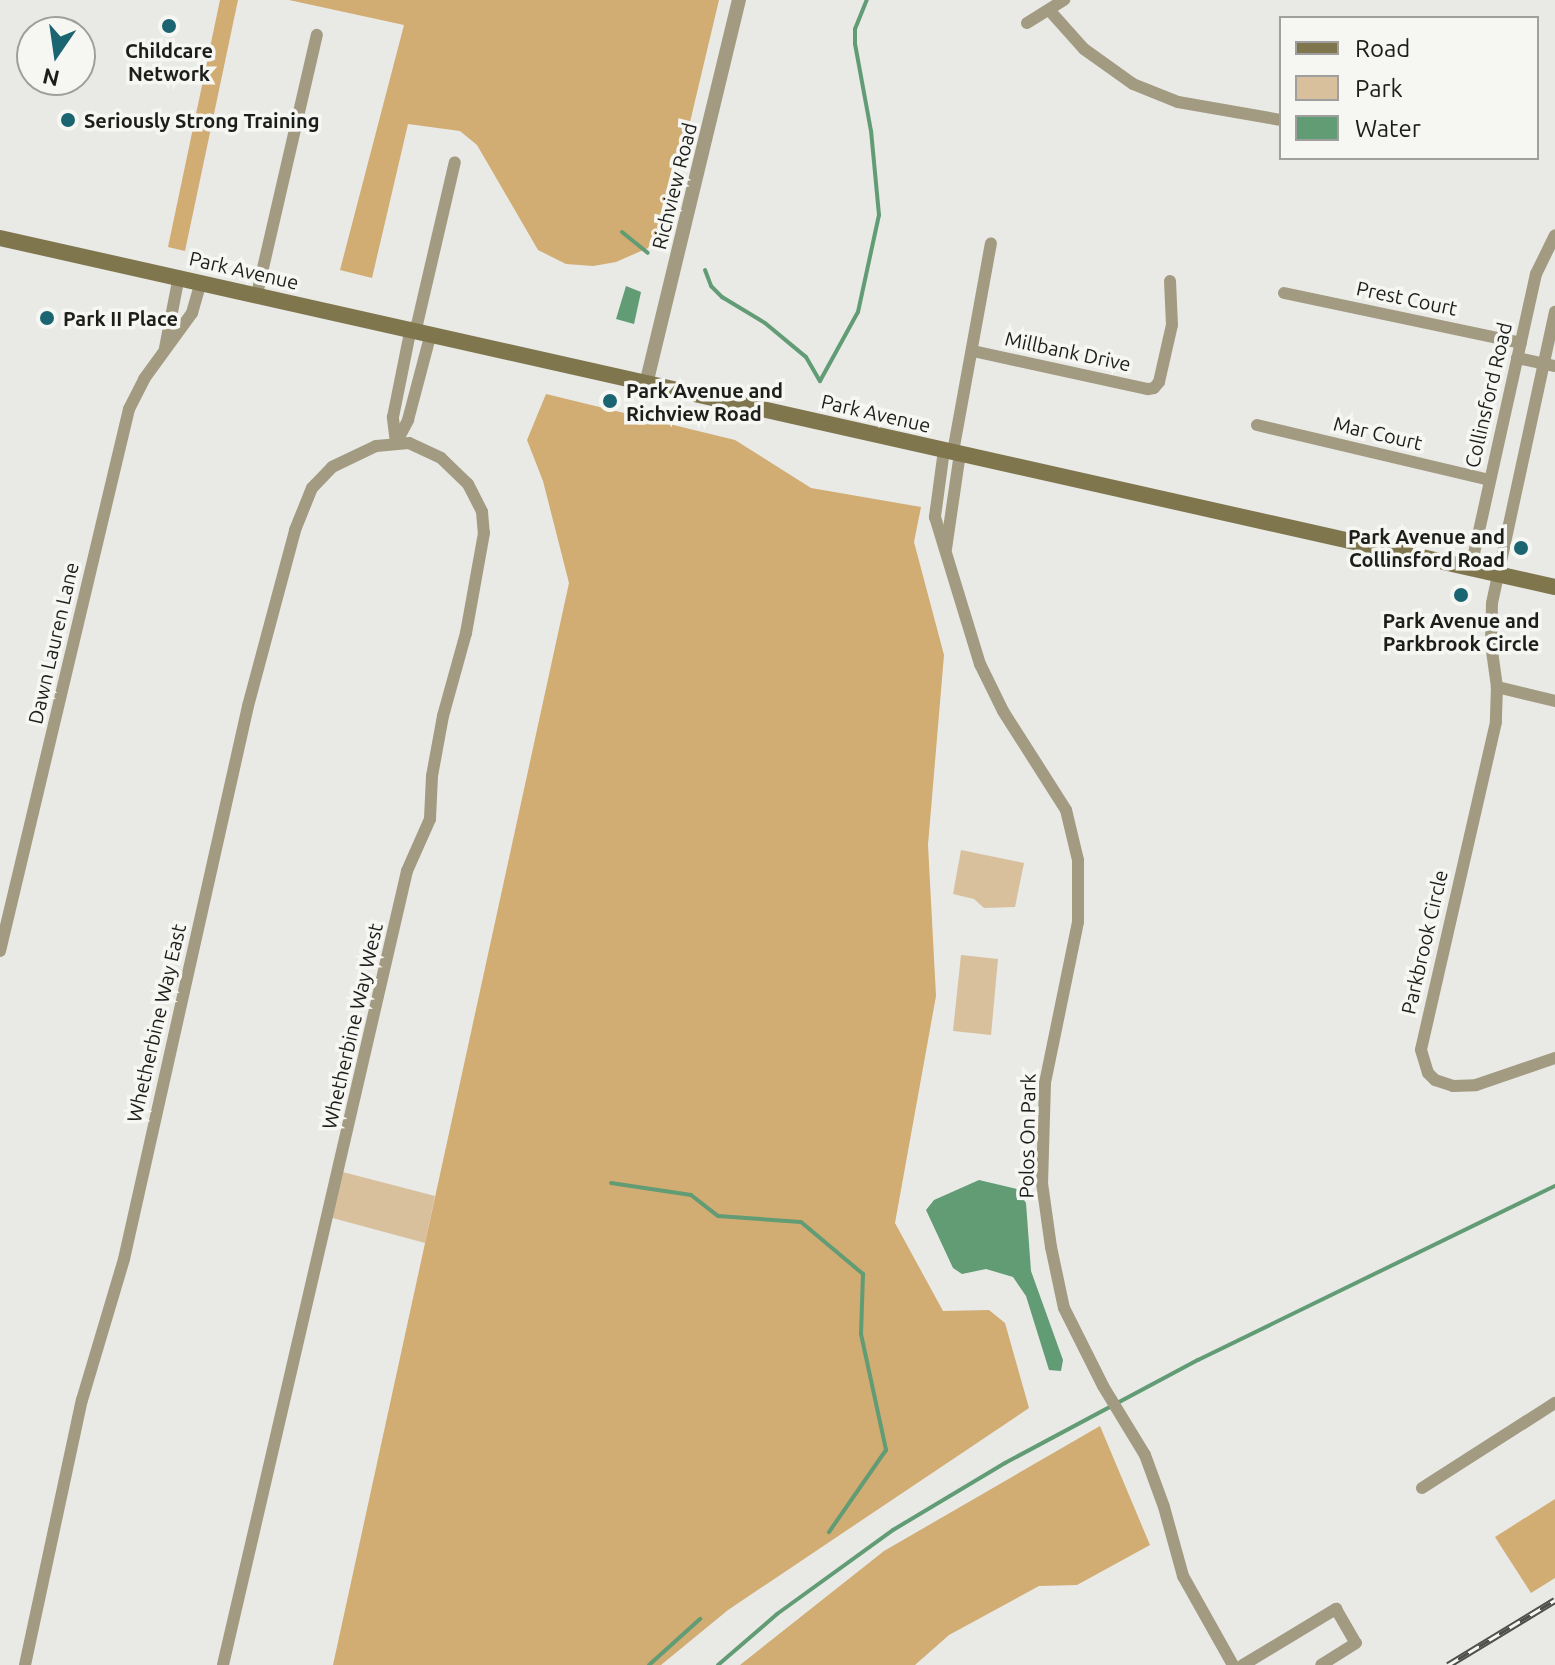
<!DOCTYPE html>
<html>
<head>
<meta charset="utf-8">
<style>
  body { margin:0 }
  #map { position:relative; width:1555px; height:1665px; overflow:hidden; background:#e9e9e6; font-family:Ubuntu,sans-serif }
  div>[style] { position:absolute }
  .green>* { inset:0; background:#d8c09c }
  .forest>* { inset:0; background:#d1ac73 }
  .water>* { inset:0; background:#619c75 }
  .stream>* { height:4px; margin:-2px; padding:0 2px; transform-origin:2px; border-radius:2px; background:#619c75 }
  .minor>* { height:12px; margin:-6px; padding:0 6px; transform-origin:6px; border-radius:6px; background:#a29b81 }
  .tertiary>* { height:14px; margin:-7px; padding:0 7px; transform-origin:7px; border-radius:7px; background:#a29b81 }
  .secondary>* { height:16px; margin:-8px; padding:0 8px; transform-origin:8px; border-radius:8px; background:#7f764e }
  .rail>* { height:7px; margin-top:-3.5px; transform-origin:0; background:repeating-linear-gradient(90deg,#f6f7f3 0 12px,#4f4f4d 0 24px); box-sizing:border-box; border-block:2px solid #4f4f4d }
  .dots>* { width:22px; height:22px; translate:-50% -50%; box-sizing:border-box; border:4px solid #f6f7f3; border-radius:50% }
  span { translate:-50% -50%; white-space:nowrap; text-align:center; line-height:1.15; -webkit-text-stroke:7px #f6f7f3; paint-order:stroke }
  .poi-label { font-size:20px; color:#1d1d1c; font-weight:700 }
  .left { translate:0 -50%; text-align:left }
  .right { translate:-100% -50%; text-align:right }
  .street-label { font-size:20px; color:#1d1d1c }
  .legend { position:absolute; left:1279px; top:16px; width:260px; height:144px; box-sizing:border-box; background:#f6f7f3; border:2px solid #9fa09d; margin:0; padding:10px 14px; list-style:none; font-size:24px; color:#1d1d1c }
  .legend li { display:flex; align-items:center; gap:16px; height:40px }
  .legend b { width:40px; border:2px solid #9fa09d }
  .north { position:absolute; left:16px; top:16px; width:80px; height:80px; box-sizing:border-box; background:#f6f7f3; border:2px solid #9fa09d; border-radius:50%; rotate:193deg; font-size:22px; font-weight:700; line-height:32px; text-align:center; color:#1d1d1c }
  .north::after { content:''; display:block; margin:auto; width:28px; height:36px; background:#1b6572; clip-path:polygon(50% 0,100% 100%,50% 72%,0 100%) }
</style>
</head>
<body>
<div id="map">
  <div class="green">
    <div style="clip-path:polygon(961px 850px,1024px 863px,1015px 907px,984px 908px,974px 899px,953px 894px)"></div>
    <div style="clip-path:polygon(961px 955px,998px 959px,991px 1035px,953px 1031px)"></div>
    <div style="clip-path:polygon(339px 1171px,435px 1196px,425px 1243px,329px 1217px)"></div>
  </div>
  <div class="forest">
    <div style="clip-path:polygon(220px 0,238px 0,185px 251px,168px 247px)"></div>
    <div style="clip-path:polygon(289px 0,719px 0,671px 202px,648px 248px,616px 262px,593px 266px,566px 264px,538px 250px,477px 145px,460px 131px,408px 124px,372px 278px,340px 270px,404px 25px)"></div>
    <div style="clip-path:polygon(546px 394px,735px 440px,811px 488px,921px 507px,914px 542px,944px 655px,928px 845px,936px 996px,895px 1223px,943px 1311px,989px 1310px,1005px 1323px,1029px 1408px,728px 1610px,661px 1665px,333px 1665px,569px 583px,543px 481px,527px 440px)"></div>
    <div style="clip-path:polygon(1100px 1426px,1150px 1545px,1077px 1585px,1039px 1586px,949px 1635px,915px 1665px,740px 1665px,884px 1551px)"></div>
    <div style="clip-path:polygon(1555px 1499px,1555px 1578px,1531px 1593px,1495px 1537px)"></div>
  </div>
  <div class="water">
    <div style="clip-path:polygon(626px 286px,641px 292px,634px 324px,616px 319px)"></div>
    <div style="clip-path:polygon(979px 1180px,1017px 1189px,1026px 1203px,1031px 1271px,1063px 1360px,1061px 1371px,1049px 1370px,1026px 1296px,1013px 1277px,986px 1269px,962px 1274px,953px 1268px,926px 1210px,934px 1200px)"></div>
  </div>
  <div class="stream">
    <div style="left:622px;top:232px;width:33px;rotate:39deg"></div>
    <div style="left:705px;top:270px;width:17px;rotate:69deg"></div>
    <div style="left:711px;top:286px;width:16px;rotate:45deg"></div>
    <div style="left:722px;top:297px;width:50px;rotate:31.2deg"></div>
    <div style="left:765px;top:323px;width:53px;rotate:39.7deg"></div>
    <div style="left:806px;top:357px;width:28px;rotate:60deg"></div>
    <div style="left:820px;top:381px;width:79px;rotate:-61.2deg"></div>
    <div style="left:858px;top:312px;width:99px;rotate:-77.8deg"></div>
    <div style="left:879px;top:215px;width:84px;rotate:-95.4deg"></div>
    <div style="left:871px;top:131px;width:88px;rotate:-100.4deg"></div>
    <div style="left:855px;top:44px;width:15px;rotate:-90deg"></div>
    <div style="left:855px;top:29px;width:31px;rotate:-68deg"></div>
    <div style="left:611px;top:1183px;width:81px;rotate:8.5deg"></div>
    <div style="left:691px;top:1195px;width:34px;rotate:38deg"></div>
    <div style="left:718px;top:1216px;width:83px;rotate:4.1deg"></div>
    <div style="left:801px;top:1222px;width:81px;rotate:40deg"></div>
    <div style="left:863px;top:1274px;width:60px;rotate:91.9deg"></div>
    <div style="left:861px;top:1334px;width:119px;rotate:77.8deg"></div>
    <div style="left:886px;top:1450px;width:100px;rotate:124.8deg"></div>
    <div style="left:649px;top:1665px;width:69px;rotate:-42deg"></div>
    <div style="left:718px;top:1665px;width:78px;rotate:-40.8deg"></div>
    <div style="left:777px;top:1614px;width:143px;rotate:-35.9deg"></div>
    <div style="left:893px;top:1530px;width:131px;rotate:-30.9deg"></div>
    <div style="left:1005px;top:1463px;width:219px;rotate:-28.1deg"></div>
    <div style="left:1198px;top:1360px;width:397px;rotate:-26deg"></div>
  </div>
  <div class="minor">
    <div style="left:1050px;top:11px;width:51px;rotate:48.2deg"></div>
    <div style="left:1084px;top:49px;width:60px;rotate:35.5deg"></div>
    <div style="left:1133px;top:84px;width:48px;rotate:21.8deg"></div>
    <div style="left:1178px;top:102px;width:105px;rotate:9.9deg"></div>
    <div style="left:1027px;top:23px;width:44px;rotate:-31.9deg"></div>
    <div style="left:1284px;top:293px;width:242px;rotate:11.9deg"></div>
    <div style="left:257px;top:294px;width:266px;rotate:-77deg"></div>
    <div style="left:416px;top:329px;width:171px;rotate:-76.9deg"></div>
    <div style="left:165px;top:348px;width:73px;rotate:-79deg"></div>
    <div style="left:973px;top:351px;width:179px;rotate:12.3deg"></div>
    <div style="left:1148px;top:389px;width:6px;rotate:-9deg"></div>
    <div style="left:1154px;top:388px;width:8px;rotate:-50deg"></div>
    <div style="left:1159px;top:382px;width:58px;rotate:-77.2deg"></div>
    <div style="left:1172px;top:325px;width:44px;rotate:-92.6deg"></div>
    <div style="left:1517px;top:358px;width:39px;rotate:12deg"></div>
    <div style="left:1257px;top:425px;width:238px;rotate:13.3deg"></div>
    <div style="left:396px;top:443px;width:26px;rotate:-97deg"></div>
    <div style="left:393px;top:417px;width:91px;rotate:-78.6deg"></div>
    <div style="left:396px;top:443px;width:26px;rotate:-62deg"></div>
    <div style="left:408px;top:420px;width:90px;rotate:-75.2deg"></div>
    <div style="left:944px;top:450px;width:68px;rotate:97.7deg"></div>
    <div style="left:935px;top:517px;width:154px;rotate:73deg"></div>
    <div style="left:980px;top:664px;width:52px;rotate:63.9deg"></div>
    <div style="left:1003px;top:711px;width:117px;rotate:57.5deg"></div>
    <div style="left:1066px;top:810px;width:51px;rotate:76.5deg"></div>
    <div style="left:1078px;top:860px;width:62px;rotate:90deg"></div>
    <div style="left:1078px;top:922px;width:164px;rotate:101.6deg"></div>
    <div style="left:1045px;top:1083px;width:100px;rotate:91.7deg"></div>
    <div style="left:1042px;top:1183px;width:65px;rotate:82deg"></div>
    <div style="left:1051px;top:1247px;width:62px;rotate:78deg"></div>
    <div style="left:1064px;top:1308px;width:87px;rotate:63.4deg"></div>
    <div style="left:1103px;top:1386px;width:81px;rotate:58.7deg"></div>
    <div style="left:1145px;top:1455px;width:55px;rotate:69.9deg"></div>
    <div style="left:1164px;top:1507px;width:72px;rotate:74.6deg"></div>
    <div style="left:1183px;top:1576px;width:102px;rotate:60.7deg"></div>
    <div style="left:953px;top:452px;width:212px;rotate:-79.7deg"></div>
    <div style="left:946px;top:549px;width:97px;rotate:-81.7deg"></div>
    <div style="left:1471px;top:567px;width:300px;rotate:-77.5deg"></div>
    <div style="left:1536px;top:274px;width:43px;rotate:-64deg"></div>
    <div style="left:1497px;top:687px;width:43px;rotate:-97.9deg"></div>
    <div style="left:1491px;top:644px;width:41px;rotate:-88.6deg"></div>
    <div style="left:1492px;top:603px;width:298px;rotate:-77.8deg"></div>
    <div style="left:1555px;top:701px;width:60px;rotate:-166.4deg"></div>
    <div style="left:1497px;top:687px;width:35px;rotate:92deg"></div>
    <div style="left:1496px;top:722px;width:336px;rotate:102.9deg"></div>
    <div style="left:1421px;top:1050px;width:24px;rotate:73deg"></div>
    <div style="left:1428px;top:1073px;width:10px;rotate:45deg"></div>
    <div style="left:1435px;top:1080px;width:19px;rotate:18deg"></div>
    <div style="left:1453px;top:1086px;width:23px;rotate:-2deg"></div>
    <div style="left:1476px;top:1085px;width:83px;rotate:-18.9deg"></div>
    <div style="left:0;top:951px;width:557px;rotate:-76.61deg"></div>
    <div style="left:129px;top:409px;width:34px;rotate:-63deg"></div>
    <div style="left:144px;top:379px;width:82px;rotate:-54deg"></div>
    <div style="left:192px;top:313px;width:33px;rotate:-74deg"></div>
    <div style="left:1422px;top:1488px;width:158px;rotate:-32.6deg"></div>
    <div style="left:25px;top:1665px;width:271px;rotate:-77.9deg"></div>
    <div style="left:82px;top:1400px;width:147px;rotate:-73.4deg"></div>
    <div style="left:124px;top:1259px;width:567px;rotate:-77.36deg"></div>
    <div style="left:248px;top:706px;width:182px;rotate:-75deg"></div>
    <div style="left:295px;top:530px;width:45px;rotate:-68deg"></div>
    <div style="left:312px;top:488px;width:29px;rotate:-46deg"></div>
    <div style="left:332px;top:467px;width:49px;rotate:-25.5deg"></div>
    <div style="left:376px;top:446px;width:33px;rotate:-5deg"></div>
    <div style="left:409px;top:443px;width:35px;rotate:25deg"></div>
    <div style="left:441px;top:458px;width:37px;rotate:44deg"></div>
    <div style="left:468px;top:484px;width:31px;rotate:63deg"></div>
    <div style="left:482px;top:512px;width:21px;rotate:85deg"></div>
    <div style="left:484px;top:533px;width:102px;rotate:100.2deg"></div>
    <div style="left:466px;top:633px;width:86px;rotate:105.5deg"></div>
    <div style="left:443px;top:716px;width:61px;rotate:100.4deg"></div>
    <div style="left:432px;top:776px;width:43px;rotate:92.7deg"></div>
    <div style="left:430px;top:819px;width:57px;rotate:113.9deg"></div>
    <div style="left:407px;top:871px;width:815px;rotate:103.05deg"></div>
    <div style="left:1243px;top:1665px;width:109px;rotate:-31.1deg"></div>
    <div style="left:1336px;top:1609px;width:39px;rotate:60deg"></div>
    <div style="left:1356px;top:1643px;width:41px;rotate:147.8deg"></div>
  </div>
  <div class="tertiary">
    <div style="left:647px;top:380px;width:391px;rotate:-76.4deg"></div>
  </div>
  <div class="secondary">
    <div style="left:0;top:238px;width:1594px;rotate:12.65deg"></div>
  </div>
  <div class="rail">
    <div style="left:1448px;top:1665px;width:125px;rotate:-31.3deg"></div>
  </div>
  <div class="dots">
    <div style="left:169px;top:26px;background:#1b6572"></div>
    <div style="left:68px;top:120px;background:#1b6572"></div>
    <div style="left:47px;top:318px;background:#1b6572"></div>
    <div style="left:610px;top:401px;background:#1b6572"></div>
    <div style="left:1521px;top:548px;background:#1b6572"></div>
    <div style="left:1461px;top:595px;background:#1b6572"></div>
  </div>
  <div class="poi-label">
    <span style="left:169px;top:62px">Childcare<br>Network</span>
    <span class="left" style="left:84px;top:120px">Seriously Strong Training</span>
    <span class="left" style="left:63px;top:318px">Park II Place</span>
    <span class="left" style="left:626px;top:402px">Park Avenue and<br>Richview Road</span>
    <span class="right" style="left:1505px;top:548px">Park Avenue and<br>Collinsford Road</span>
    <span style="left:1461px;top:632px">Park Avenue and<br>Parkbrook Circle</span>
  </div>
  <div class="street-label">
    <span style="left:674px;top:186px;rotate:-76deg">Richview Road</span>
    <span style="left:244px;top:270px;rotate:13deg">Park Avenue</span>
    <span style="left:1407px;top:298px;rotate:12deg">Prest Court</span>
    <span style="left:1068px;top:351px;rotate:12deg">Millbank Drive</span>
    <span style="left:1488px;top:395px;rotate:-77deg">Collinsford Road</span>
    <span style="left:876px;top:413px;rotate:13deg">Park Avenue</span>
    <span style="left:1378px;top:433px;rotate:13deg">Mar Court</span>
    <span style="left:53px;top:643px;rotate:-77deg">Dawn Lauren Lane</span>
    <span style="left:1424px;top:942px;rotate:-77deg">Parkbrook Circle</span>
    <span style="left:156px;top:1023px;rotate:-77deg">Whetherbine Way East</span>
    <span style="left:352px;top:1026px;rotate:-77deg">Whetherbine Way West</span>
    <span style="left:1027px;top:1136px;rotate:-89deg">Polos On Park</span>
  </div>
  <ul class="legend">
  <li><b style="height:10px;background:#7f764e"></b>Road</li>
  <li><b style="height:22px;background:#d8c09c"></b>Park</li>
  <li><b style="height:22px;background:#619c75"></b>Water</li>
  </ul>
  <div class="north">N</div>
</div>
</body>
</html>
